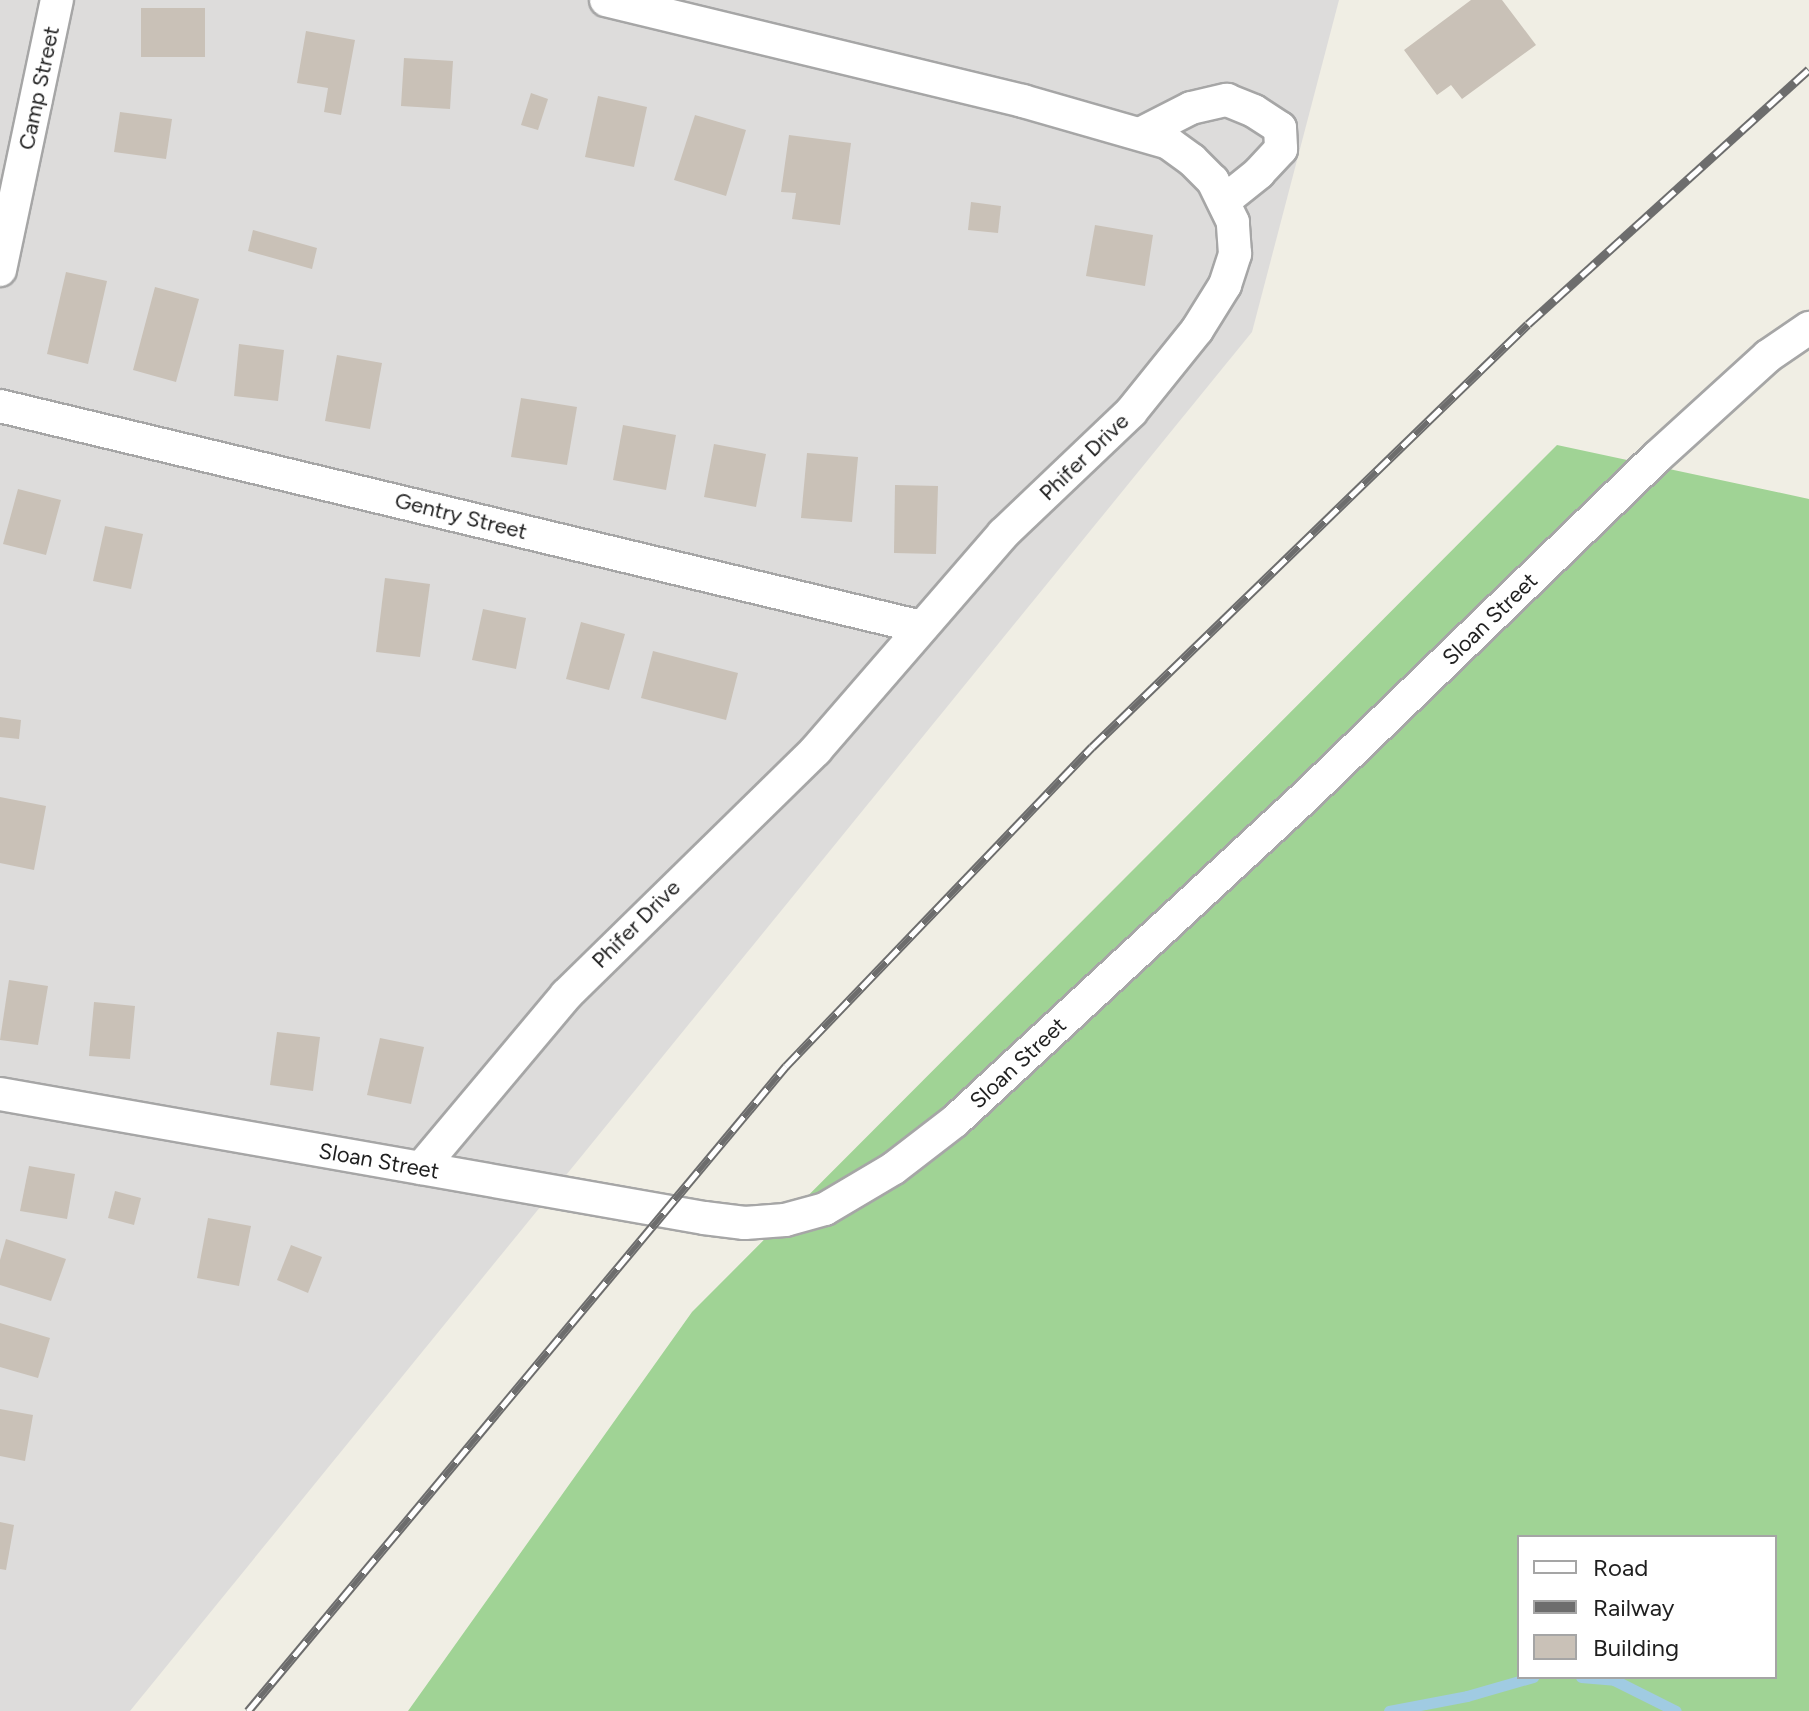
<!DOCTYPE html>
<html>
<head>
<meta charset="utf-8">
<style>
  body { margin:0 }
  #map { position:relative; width:1809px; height:1711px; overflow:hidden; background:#f0eee4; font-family:Figtree,sans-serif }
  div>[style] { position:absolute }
  .residential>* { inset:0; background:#dddcdb }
  .forest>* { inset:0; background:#a0d395 }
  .stream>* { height:11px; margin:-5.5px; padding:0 5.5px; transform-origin:5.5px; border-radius:5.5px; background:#a0cbe2 }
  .building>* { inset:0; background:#c9c1b7 }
  .roads { filter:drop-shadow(2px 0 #a6a6a6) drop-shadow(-2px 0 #a6a6a6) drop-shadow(0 2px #a6a6a6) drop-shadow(0 -2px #a6a6a6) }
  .minor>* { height:32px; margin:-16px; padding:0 16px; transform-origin:16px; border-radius:16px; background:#fff }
  .rail>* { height:9px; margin-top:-4.5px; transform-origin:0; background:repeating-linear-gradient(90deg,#fff 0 18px,#6d6d6d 0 36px); box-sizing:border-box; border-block:2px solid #6d6d6d }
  span { translate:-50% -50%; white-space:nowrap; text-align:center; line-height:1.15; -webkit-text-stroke:7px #fff; paint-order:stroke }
  .street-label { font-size:22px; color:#1f1f1f }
  .legend { position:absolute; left:1517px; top:1535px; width:260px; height:144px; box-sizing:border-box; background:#fff; border:2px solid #a5a5a5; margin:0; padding:10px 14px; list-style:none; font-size:24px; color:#1f1f1f }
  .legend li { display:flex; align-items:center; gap:16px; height:40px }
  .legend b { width:40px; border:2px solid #a5a5a5 }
</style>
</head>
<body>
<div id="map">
  <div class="residential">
    <div style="clip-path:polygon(0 0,1339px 0,1252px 332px,130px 1711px,0 1711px)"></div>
  </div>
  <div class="forest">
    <div style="clip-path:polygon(evenodd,1557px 445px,1809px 499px,1809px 1711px,408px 1711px,692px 1312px,1557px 445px,1519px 1537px,1775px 1537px,1775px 1677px,1519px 1677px,1519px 1537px)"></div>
  </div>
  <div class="stream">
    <div style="left:1581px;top:1677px;width:33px;rotate:5deg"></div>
    <div style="left:1614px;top:1680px;width:69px;rotate:26.6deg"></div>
    <div style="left:1389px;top:1711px;width:79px;rotate:-10.9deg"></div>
    <div style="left:1467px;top:1696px;width:69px;rotate:-16.1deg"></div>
  </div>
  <div class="building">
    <div style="clip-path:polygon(1471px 0,1502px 0,1536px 45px,1462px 99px,1451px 85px,1437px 95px,1404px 50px)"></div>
    <div style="clip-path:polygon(141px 8px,205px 8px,205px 57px,141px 57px)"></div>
    <div style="clip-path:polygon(306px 31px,355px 40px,341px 115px,324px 112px,328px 88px,297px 83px)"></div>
    <div style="clip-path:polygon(404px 58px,453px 61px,450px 109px,401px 106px)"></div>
    <div style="clip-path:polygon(531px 93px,548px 99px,538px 130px,521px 125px)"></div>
    <div style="clip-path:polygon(598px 96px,647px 107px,634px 167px,585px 157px)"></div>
    <div style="clip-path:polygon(120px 112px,172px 119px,166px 159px,114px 152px)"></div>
    <div style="clip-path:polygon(695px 115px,746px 130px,726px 196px,674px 180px)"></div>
    <div style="clip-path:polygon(789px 135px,851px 143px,840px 225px,792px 219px,796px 193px,781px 192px)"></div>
    <div style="clip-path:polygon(971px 202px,1001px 206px,998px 233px,968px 230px)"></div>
    <div style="clip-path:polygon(1095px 225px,1153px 235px,1145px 286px,1086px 276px)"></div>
    <div style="clip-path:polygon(253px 230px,317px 248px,312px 269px,248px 251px)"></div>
    <div style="clip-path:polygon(66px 272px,107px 281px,88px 364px,47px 354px)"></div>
    <div style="clip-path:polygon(155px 287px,199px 299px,176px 382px,133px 370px)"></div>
    <div style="clip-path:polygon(239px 344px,284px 350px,278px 401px,234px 396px)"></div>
    <div style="clip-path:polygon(337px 355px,382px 363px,370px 429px,325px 421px)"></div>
    <div style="clip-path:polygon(521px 398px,577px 407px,567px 465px,511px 457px)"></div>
    <div style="clip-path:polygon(623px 425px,676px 435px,666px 490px,613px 480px)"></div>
    <div style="clip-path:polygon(714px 444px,766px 454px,756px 507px,704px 497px)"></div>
    <div style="clip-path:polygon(807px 453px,858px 457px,852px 522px,801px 518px)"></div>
    <div style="clip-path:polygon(895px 485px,938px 486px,936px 554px,894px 553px)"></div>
    <div style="clip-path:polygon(18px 489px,61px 500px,46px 555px,3px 544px)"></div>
    <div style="clip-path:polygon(105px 526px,143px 534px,131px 589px,93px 581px)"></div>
    <div style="clip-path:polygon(385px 578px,430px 584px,420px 657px,376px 652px)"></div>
    <div style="clip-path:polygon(483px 609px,526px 618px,516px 669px,472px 660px)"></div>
    <div style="clip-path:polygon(581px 622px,625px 634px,609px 690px,566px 679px)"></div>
    <div style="clip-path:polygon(653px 651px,738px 673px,726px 720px,641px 698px)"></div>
    <div style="clip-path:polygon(0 717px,21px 720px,19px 739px,0 737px)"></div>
    <div style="clip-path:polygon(0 797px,46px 806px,34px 870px,0 863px)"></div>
    <div style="clip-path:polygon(9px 980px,48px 986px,38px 1045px,0 1040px)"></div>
    <div style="clip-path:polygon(94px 1002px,135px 1006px,130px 1059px,89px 1056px)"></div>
    <div style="clip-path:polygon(277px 1032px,320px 1037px,313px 1091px,270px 1085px)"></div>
    <div style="clip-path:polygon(380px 1038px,424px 1047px,411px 1104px,367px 1095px)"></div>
    <div style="clip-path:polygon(29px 1166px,75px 1174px,67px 1219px,20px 1211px)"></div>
    <div style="clip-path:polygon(115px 1191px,141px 1198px,134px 1225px,108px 1218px)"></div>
    <div style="clip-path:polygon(208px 1218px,251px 1226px,239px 1286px,197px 1278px)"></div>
    <div style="clip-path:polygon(6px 1239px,66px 1259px,51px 1301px,0 1285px,0 1260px)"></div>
    <div style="clip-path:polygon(291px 1245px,322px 1257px,308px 1293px,277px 1280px)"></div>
    <div style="clip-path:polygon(0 1323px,50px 1338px,38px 1378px,0 1367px)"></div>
    <div style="clip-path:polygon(0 1409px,33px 1415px,25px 1461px,0 1456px)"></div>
    <div style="clip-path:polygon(0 1522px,14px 1525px,6px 1570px,0 1569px)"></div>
  </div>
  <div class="roads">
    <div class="minor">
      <div style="left:1142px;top:133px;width:55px;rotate:-27deg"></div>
      <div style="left:1191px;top:108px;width:37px;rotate:-13deg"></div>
      <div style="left:1227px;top:100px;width:29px;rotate:22deg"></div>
      <div style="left:1254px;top:111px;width:31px;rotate:33deg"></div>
      <div style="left:1280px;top:128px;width:21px;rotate:87deg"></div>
      <div style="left:1281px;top:149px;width:33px;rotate:133deg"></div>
      <div style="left:1259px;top:173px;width:45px;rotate:141.3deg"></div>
      <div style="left:0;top:270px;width:276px;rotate:-78.1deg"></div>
      <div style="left:0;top:406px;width:947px;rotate:13.49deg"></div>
      <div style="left:0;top:1094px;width:715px;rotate:9.99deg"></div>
      <div style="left:704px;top:1218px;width:41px;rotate:7deg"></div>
      <div style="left:745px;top:1223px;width:40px;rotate:-4.3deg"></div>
      <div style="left:785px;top:1220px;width:41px;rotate:-15.4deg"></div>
      <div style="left:825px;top:1209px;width:80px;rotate:-30.7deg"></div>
      <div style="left:894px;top:1168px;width:77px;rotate:-37.6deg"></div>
      <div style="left:955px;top:1121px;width:481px;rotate:-42.8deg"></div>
      <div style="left:1308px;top:794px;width:485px;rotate:-44deg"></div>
      <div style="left:1657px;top:457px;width:150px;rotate:-42.3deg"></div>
      <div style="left:1768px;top:356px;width:50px;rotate:-34.3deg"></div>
      <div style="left:421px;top:1168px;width:226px;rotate:-50deg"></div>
      <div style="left:566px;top:995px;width:350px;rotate:-44.4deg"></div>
      <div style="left:816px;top:750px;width:286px;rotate:-49.1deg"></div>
      <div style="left:1003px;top:534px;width:177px;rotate:-43.6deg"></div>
      <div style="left:1131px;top:412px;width:105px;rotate:-51.2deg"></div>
      <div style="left:1197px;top:330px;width:53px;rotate:-58.1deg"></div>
      <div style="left:1225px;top:285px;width:33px;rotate:-72deg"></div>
      <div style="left:1235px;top:254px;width:32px;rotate:-94deg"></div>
      <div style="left:1233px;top:222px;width:46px;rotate:-116deg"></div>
      <div style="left:1213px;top:181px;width:30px;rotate:-135deg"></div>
      <div style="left:1192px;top:160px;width:29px;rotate:-144deg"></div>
      <div style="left:1169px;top:143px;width:152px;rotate:-164deg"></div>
      <div style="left:1023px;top:101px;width:429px;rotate:-166.4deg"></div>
    </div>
  </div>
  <div class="rail">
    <div style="left:248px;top:1711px;width:840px;rotate:-50.17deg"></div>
    <div style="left:786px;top:1066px;width:442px;rotate:-46.2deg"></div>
    <div style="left:1092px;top:747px;width:607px;rotate:-44.13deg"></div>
    <div style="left:1528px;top:324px;width:379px;rotate:-42.2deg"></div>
  </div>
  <div class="street-label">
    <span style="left:39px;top:88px;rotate:-78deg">Camp Street</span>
    <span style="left:1084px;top:457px;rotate:-44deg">Phifer Drive</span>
    <span style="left:461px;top:516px;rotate:14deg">Gentry Street</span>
    <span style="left:1490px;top:619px;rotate:-44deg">Sloan Street</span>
    <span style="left:636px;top:924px;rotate:-45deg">Phifer Drive</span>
    <span style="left:1018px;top:1063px;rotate:-43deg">Sloan Street</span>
    <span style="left:379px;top:1161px;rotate:10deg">Sloan Street</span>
  </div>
  <ul class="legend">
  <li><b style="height:10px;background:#fff"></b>Road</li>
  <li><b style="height:10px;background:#6d6d6d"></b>Railway</li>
  <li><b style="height:22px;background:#c9c1b7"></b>Building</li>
  </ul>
</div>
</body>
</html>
